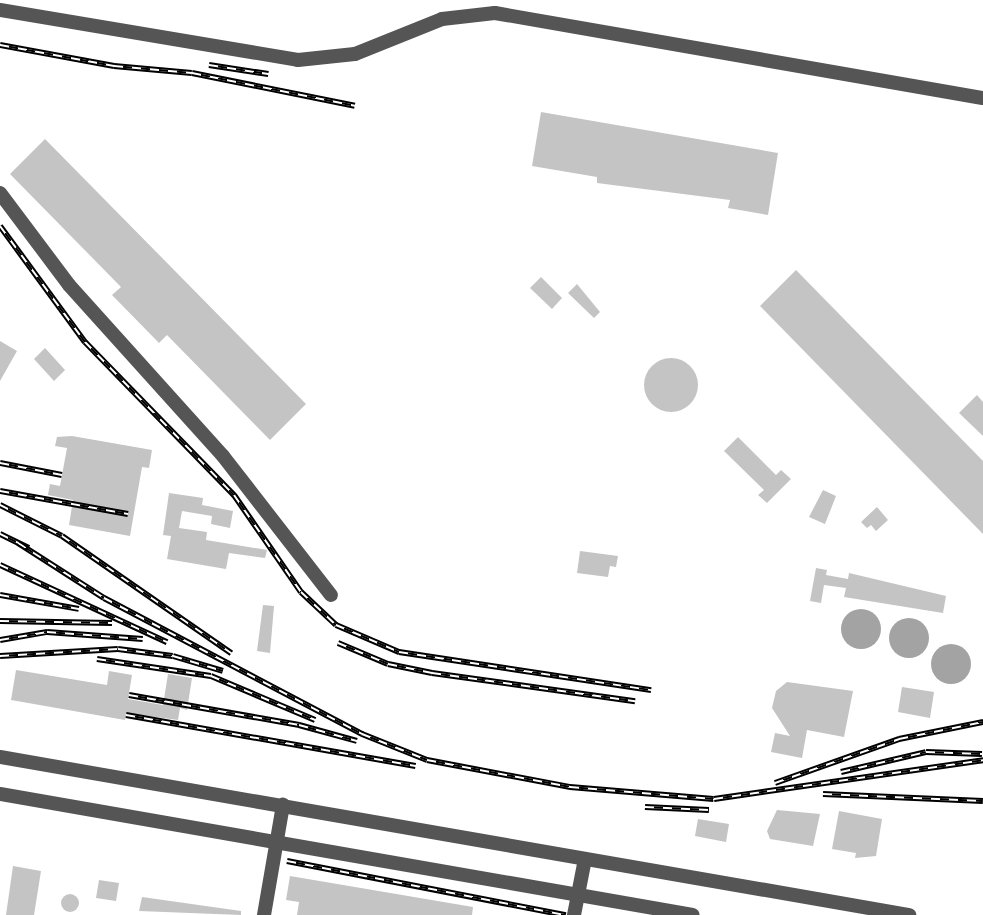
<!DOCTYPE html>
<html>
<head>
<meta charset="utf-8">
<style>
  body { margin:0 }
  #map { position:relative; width:983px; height:915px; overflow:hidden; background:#fff; font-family:Raleway,sans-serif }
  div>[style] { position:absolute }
  .water>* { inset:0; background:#a3a3a3 }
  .round { border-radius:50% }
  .building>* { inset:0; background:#c4c4c4 }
  .minor>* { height:14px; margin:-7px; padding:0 7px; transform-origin:7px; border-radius:7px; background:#555 }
  .rail>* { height:6px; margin-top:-3px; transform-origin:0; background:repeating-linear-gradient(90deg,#fff 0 9px,#000 0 18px); box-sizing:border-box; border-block:2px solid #000 }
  span { translate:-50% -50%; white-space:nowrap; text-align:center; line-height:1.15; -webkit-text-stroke:6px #fff; paint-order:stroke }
</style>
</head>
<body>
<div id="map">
  <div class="water">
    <div class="round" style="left:841px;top:609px;width:40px;height:40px"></div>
    <div class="round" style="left:889px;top:618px;width:40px;height:40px"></div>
    <div class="round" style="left:931px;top:644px;width:40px;height:40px"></div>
  </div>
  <div class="building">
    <div style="clip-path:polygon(541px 112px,778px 153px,768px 215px,728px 208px,730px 200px,597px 183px,597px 177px,532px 166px)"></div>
    <div style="clip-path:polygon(45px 139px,306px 404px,270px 440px,167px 335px,159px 343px,112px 295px,121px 287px,10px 174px)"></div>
    <div style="clip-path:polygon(796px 270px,983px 461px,983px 534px,760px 306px)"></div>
    <div style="clip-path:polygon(541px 277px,562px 298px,552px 309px,530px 288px)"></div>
    <div style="clip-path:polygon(577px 284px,600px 312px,594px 318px,568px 293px)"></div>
    <div style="clip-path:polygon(0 341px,17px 351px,0 381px)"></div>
    <div style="clip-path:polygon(45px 348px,65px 370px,54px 381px,34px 359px)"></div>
    <div class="round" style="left:644px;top:358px;width:54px;height:54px"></div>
    <div style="clip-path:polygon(977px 395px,983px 402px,983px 436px,959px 413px)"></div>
    <div style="clip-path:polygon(72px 436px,152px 450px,149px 468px,142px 467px,130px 536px,69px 525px,73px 500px,48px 495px,50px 484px,60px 486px,67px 448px,55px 446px,57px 437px)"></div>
    <div style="clip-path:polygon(738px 437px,776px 475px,781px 470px,791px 479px,767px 503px,758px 495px,764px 490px,724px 451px)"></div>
    <div style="clip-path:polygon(823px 490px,836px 496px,825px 524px,809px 517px)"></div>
    <div style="clip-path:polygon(169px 493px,203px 498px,202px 505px,233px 511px,230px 528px,211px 524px,212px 516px,182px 511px,179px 528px,207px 532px,206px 540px,267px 550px,265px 558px,229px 553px,226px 569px,167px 559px,171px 536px,163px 535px)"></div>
    <div style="clip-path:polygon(877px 507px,888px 520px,876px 531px,871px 525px,867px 528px,861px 522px)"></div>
    <div style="clip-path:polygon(580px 551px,618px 556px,616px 567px,610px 566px,608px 577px,577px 573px)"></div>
    <div style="clip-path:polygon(816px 568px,827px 570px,826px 575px,848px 579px,849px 573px,946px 596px,943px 613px,844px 597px,846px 588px,824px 585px,821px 603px,810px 601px)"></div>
    <div style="clip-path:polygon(263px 605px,274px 606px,270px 653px,257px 651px)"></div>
    <div style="clip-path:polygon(16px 670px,107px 685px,109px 671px,132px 675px,128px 699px,163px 705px,168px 674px,192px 678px,187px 710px,180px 708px,178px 720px,126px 713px,125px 720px,11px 700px)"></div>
    <div style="clip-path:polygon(787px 682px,853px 691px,844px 737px,807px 730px,802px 758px,771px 752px,775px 733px,790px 736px,772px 708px,776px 691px)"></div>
    <div style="clip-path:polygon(902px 687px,934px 692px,930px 718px,898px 712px)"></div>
    <div style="clip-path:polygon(777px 810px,820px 814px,813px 846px,770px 839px,767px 831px)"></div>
    <div style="clip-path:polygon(839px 811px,882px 819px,876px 856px,855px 858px,856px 853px,832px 849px)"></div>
    <div style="clip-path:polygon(698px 819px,729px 824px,726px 842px,695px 836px)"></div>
    <div style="clip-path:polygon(13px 866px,41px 871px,34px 915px,6px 915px)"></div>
    <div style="clip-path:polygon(290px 876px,473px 907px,472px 915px,297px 915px,299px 902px,286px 900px)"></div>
    <div style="clip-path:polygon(99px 880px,119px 883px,116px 901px,96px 898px)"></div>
    <div class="round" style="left:61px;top:894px;width:18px;height:18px"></div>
    <div style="clip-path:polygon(142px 897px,241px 911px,241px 915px,139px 911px)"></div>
  </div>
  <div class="minor">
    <div style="left:0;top:10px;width:302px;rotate:9.5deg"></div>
    <div style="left:298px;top:60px;width:57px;rotate:-6deg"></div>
    <div style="left:355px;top:54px;width:94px;rotate:-21.9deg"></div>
    <div style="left:442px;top:19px;width:53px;rotate:-6.5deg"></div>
    <div style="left:495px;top:13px;width:495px;rotate:9.9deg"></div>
    <div style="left:0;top:193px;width:115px;rotate:53.1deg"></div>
    <div style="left:69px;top:285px;width:230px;rotate:48deg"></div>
    <div style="left:223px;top:456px;width:176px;rotate:52.2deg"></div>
    <div style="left:0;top:757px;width:923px;rotate:9.86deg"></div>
    <div style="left:0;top:794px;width:703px;rotate:9.9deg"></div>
    <div style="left:264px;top:915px;width:112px;rotate:-80.2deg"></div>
    <div style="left:574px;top:915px;width:57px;rotate:-78.9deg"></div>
  </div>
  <div class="rail">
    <div style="left:0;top:45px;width:116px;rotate:10.4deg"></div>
    <div style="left:114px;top:66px;width:78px;rotate:5.1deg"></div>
    <div style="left:192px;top:73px;width:166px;rotate:11.4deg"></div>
    <div style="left:209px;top:65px;width:60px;rotate:8.7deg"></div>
    <div style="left:0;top:226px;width:144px;rotate:53.8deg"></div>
    <div style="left:85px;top:342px;width:214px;rotate:45.8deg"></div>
    <div style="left:234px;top:495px;width:118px;rotate:55.4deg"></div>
    <div style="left:301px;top:592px;width:48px;rotate:43.3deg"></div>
    <div style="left:336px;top:625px;width:69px;rotate:23.2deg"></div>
    <div style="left:399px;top:652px;width:255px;rotate:8.6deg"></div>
    <div style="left:0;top:463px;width:63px;rotate:11deg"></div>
    <div style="left:0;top:491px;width:130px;rotate:10.2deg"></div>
    <div style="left:0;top:505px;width:69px;rotate:26.6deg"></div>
    <div style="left:62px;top:536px;width:206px;rotate:34.7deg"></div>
    <div style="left:0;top:534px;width:32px;rotate:26deg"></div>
    <div style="left:18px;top:543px;width:102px;rotate:32.6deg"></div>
    <div style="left:104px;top:598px;width:292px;rotate:27.8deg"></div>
    <div style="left:362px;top:734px;width:70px;rotate:21.8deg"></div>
    <div style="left:427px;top:760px;width:146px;rotate:10.7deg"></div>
    <div style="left:570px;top:787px;width:144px;rotate:4.8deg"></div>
    <div style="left:714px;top:799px;width:272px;rotate:-8.2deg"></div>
    <div style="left:0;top:565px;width:184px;rotate:24.8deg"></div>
    <div style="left:0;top:595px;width:80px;rotate:10deg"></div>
    <div style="left:0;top:621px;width:112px;rotate:1deg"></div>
    <div style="left:0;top:640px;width:48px;rotate:-9.7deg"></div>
    <div style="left:47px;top:632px;width:96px;rotate:4.2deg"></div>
    <div style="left:338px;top:643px;width:54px;rotate:22.8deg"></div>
    <div style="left:388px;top:664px;width:45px;rotate:11.6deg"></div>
    <div style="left:432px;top:673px;width:205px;rotate:7.9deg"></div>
    <div style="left:0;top:656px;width:118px;rotate:-3.4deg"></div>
    <div style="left:118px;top:649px;width:55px;rotate:7.3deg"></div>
    <div style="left:173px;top:656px;width:52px;rotate:16.7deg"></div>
    <div style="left:97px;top:659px;width:115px;rotate:8.5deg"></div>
    <div style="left:211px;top:676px;width:113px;rotate:22.9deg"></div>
    <div style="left:129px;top:695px;width:173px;rotate:10deg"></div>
    <div style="left:299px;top:725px;width:60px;rotate:15.4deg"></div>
    <div style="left:126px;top:715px;width:294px;rotate:10deg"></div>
    <div style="left:841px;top:772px;width:87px;rotate:-13.2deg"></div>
    <div style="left:926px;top:752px;width:56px;rotate:2deg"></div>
    <div style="left:775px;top:783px;width:132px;rotate:-19.5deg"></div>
    <div style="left:899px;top:739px;width:86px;rotate:-11.4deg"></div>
    <div style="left:823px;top:794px;width:160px;rotate:2.5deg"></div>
    <div style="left:645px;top:807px;width:64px;rotate:2.7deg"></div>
    <div style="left:287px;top:861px;width:284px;rotate:11deg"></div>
  </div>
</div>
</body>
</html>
